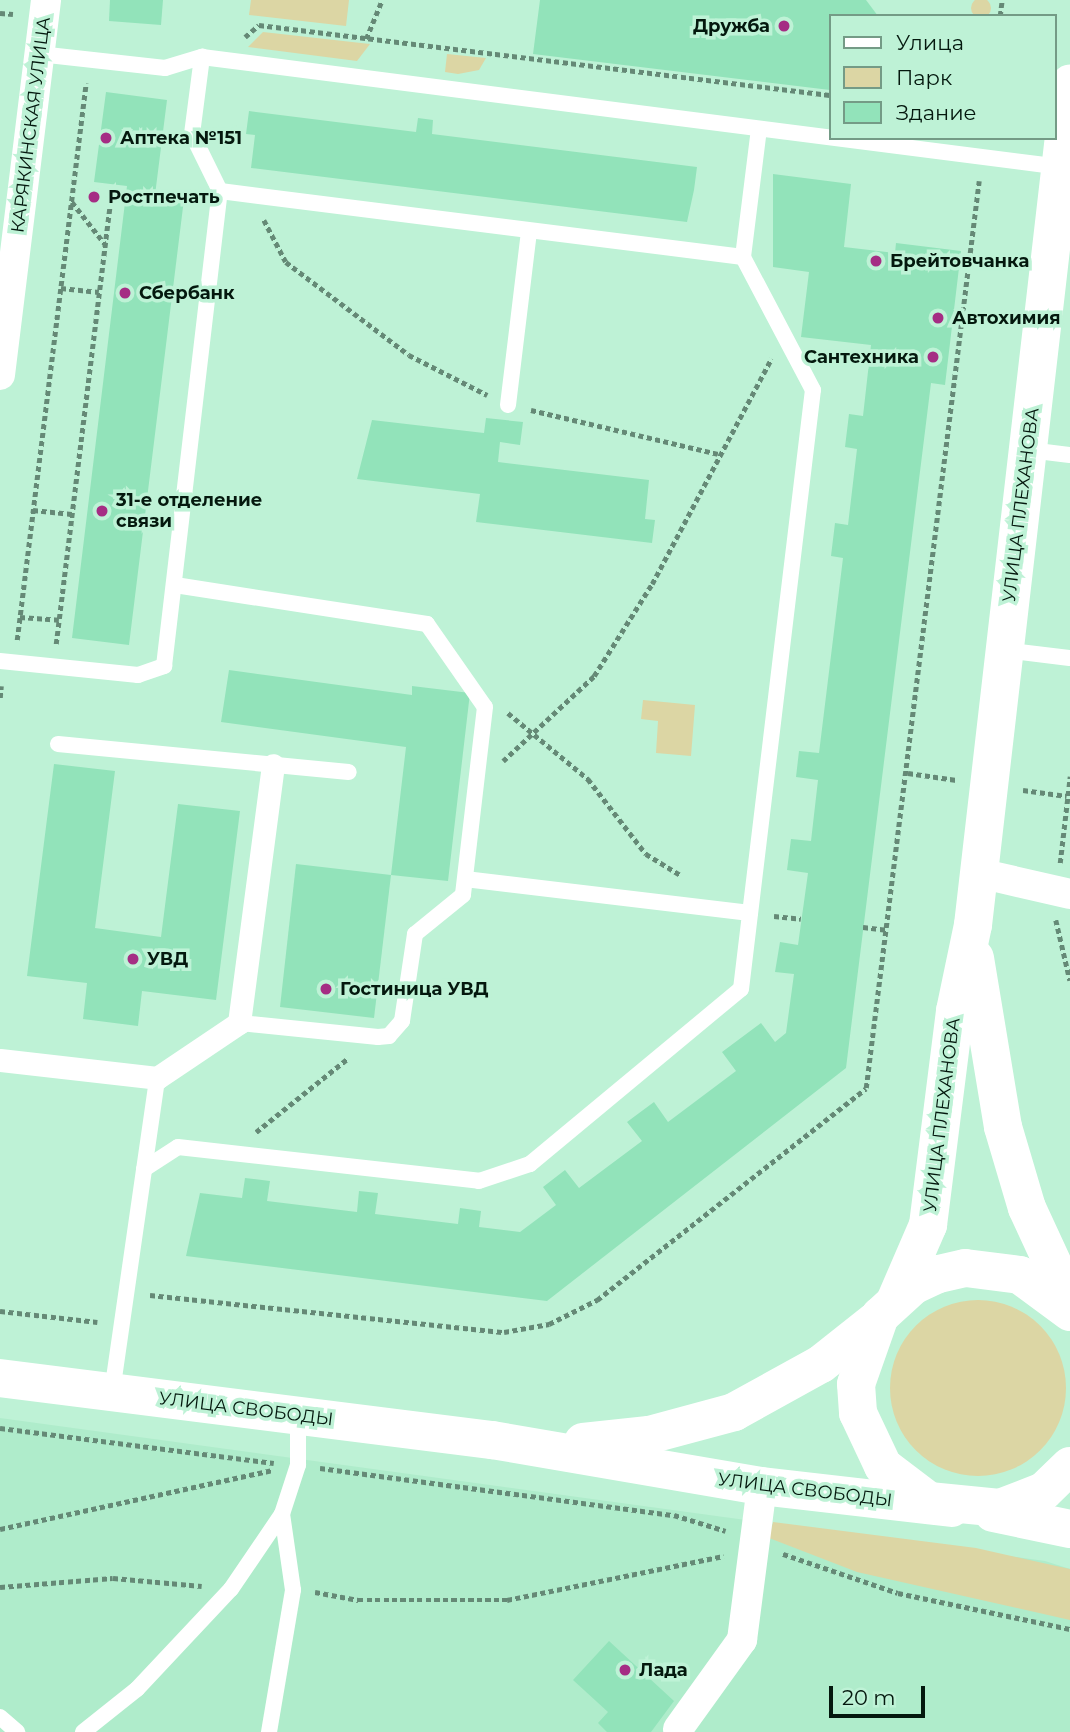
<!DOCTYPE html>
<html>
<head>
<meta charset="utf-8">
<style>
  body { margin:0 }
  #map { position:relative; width:1070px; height:1732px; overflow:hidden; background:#bef2d6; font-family:Montserrat,sans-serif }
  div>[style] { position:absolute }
  .built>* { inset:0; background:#afeccb }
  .green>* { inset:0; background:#dcd6a4 }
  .round { border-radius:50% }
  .building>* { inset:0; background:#92e3ba }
  .path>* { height:4.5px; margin-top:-2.25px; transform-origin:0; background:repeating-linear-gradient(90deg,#658976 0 5px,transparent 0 8.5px) }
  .service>* { height:16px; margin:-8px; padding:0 8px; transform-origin:8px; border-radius:8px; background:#fff }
  .pedestrian>* { height:23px; margin:-11.5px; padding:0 11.5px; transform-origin:11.5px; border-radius:11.5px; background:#fff }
  .minor>* { height:30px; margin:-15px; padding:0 15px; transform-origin:15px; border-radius:15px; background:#fff }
  .secondary>* { height:38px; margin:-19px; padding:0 19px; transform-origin:19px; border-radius:19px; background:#fff }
  .dots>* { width:19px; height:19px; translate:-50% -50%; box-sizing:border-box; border:4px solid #bef2d6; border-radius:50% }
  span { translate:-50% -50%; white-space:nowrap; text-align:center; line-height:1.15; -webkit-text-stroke:7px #bef2d6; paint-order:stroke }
  .poi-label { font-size:18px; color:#04180e; font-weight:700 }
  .right { translate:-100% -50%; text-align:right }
  .left { translate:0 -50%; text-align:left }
  .street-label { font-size:18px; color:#04180e }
  .legend { position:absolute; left:829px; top:14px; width:228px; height:126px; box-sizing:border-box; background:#bef2d6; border:2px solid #749b86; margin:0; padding:9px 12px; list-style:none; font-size:21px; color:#04180e }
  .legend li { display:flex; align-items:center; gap:14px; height:35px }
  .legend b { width:35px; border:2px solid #749b86 }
  .scale { position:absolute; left:829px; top:1686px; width:96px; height:32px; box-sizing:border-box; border:4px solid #04180e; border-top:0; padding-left:9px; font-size:21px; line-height:24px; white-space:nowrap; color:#04180e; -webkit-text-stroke:5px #bef2d6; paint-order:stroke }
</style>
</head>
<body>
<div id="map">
  <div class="built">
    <div style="clip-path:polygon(0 1418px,1045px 1561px,1070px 1569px,1070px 1732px,0 1732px)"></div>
  </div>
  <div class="green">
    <div class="round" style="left:971px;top:-2px;width:20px;height:20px"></div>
    <div style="clip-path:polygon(251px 0,349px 0,346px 26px,249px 15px)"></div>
    <div style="clip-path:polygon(263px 32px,370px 44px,357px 61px,248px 47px)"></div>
    <div style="clip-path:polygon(447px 54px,486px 58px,479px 70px,458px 74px,445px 72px)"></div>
    <div style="clip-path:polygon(643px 700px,695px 705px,691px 756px,656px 753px,658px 721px,641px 719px)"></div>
    <div class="round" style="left:890px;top:1300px;width:176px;height:176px"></div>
    <div style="clip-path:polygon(773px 1522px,976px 1548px,1070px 1569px,1070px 1620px,857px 1572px,769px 1538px)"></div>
  </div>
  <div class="building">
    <div style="clip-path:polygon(110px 0,163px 0,161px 25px,109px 21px)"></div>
    <div style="clip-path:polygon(540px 0,866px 0,878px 16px,830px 16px,830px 90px,533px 54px)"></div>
    <div style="clip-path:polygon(106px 92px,167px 100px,155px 195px,184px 199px,129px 645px,72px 638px,127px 186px,94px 182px)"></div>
    <div style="clip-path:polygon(249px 111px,416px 132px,418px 118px,433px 120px,432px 134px,697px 167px,694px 190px,687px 222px,251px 168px,255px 135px,246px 134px)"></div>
    <div style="clip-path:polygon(773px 174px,851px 184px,844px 247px,895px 253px,896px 243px,961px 251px,945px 385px,931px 383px,846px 1068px,547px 1301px,186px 1256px,200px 1193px,242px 1198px,245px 1178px,270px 1181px,267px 1201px,357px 1212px,359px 1191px,378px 1193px,375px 1214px,458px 1224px,460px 1208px,481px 1211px,479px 1227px,520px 1232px,556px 1205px,543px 1187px,565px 1170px,579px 1188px,642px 1141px,627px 1122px,654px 1102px,668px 1122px,736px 1071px,722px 1052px,761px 1023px,775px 1042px,786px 1033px,794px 974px,775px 972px,780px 942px,798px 945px,808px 873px,787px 870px,791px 839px,811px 841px,818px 780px,796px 777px,799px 751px,819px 753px,843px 558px,831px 556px,835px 523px,848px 525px,857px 449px,845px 447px,849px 414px,863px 416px,871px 345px,801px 337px,809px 272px,773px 267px)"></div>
    <div style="clip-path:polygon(91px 188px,99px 189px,97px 205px,89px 204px)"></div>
    <div style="clip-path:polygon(486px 418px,523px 422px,520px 445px,500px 442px,498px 462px,649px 480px,645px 519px,655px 520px,652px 543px,476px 522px,480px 494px,357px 479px,372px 420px,484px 433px)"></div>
    <div style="clip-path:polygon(229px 670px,412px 695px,412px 686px,470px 693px,448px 881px,391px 875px,406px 747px,221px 722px)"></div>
    <div style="clip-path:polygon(54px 764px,115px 771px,95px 928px,161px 937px,178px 804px,240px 811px,216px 1000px,142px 991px,138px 1026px,83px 1019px,87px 983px,27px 976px)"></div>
    <div style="clip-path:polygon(296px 864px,391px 875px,374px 1018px,280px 1007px)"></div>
    <div style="clip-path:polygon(609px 1641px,674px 1701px,651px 1732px,607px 1732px,598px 1723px,608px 1712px,573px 1680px)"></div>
  </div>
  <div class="path">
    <div style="left:0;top:13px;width:13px;rotate:4deg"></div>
    <div style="left:1000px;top:16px;width:16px;rotate:-83deg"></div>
    <div style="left:245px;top:37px;width:18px;rotate:-41deg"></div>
    <div style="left:259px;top:25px;width:575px;rotate:6.99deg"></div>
    <div style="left:366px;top:39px;width:42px;rotate:-67.7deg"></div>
    <div style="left:72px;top:202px;width:53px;rotate:51.8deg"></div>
    <div style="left:264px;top:220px;width:47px;rotate:62.4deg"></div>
    <div style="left:286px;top:262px;width:154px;rotate:37.1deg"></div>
    <div style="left:409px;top:355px;width:88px;rotate:27.1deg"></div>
    <div style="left:61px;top:288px;width:38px;rotate:6deg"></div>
    <div style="left:531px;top:410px;width:192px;rotate:13.2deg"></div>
    <div style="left:33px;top:510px;width:39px;rotate:6deg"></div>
    <div style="left:20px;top:617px;width:39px;rotate:4deg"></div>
    <div style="left:17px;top:640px;width:561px;rotate:-82.94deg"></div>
    <div style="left:56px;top:644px;width:448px;rotate:-83deg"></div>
    <div style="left:0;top:698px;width:12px;rotate:-85deg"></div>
    <div style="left:508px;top:713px;width:104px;rotate:39.5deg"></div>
    <div style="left:588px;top:779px;width:95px;rotate:52.3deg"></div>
    <div style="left:646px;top:854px;width:42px;rotate:31.4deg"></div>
    <div style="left:503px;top:761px;width:125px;rotate:-43deg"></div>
    <div style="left:594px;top:676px;width:109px;rotate:-57.8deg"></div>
    <div style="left:652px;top:584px;width:255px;rotate:-62.1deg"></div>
    <div style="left:908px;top:773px;width:49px;rotate:8.3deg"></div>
    <div style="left:1023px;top:790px;width:44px;rotate:7.8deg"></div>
    <div style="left:1060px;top:863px;width:87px;rotate:-83.4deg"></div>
    <div style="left:774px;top:916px;width:27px;rotate:6deg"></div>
    <div style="left:1056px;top:920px;width:62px;rotate:76.9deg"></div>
    <div style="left:863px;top:927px;width:25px;rotate:7deg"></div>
    <div style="left:256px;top:1132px;width:117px;rotate:-38.7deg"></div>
    <div style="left:150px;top:1295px;width:356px;rotate:6deg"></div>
    <div style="left:504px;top:1332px;width:46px;rotate:-10.1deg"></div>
    <div style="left:549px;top:1324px;width:54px;rotate:-26.6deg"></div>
    <div style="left:597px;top:1300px;width:342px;rotate:-38.2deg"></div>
    <div style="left:866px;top:1088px;width:914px;rotate:-82.9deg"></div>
    <div style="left:0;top:1311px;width:98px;rotate:6.5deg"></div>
    <div style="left:0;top:1428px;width:276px;rotate:7.3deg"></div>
    <div style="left:320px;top:1468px;width:357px;rotate:7.6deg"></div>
    <div style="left:674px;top:1515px;width:54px;rotate:17.1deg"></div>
    <div style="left:0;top:1529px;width:279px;rotate:-12.2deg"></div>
    <div style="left:783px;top:1554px;width:121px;rotate:18.7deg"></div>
    <div style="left:898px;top:1593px;width:176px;rotate:11.8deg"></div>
    <div style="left:0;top:1587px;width:113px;rotate:-4.6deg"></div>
    <div style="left:113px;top:1578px;width:89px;rotate:5.1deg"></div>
    <div style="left:315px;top:1592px;width:44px;rotate:10.5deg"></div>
    <div style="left:358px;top:1600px;width:149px"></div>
    <div style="left:507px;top:1600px;width:221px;rotate:-11.5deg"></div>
  </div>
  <div class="service">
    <div style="left:39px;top:54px;width:127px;rotate:6.3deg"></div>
    <div style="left:165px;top:68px;width:39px;rotate:-17deg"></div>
    <div style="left:202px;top:57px;width:866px;rotate:7.3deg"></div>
    <div style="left:743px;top:257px;width:129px;rotate:-82.9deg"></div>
    <div style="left:508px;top:405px;width:174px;rotate:-83.1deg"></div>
    <div style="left:1029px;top:450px;width:41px;rotate:7deg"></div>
    <div style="left:175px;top:585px;width:255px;rotate:8.8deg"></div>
    <div style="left:427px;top:624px;width:101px;rotate:55.1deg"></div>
    <div style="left:485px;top:707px;width:189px;rotate:96.7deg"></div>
    <div style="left:463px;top:895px;width:62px;rotate:140.9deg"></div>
    <div style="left:415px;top:934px;width:88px;rotate:98.5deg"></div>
    <div style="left:402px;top:1021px;width:20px;rotate:131deg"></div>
    <div style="left:389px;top:1036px;width:11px;rotate:175deg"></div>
    <div style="left:378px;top:1037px;width:140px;rotate:-174.2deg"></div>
    <div style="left:1003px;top:650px;width:67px;rotate:6.8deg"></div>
    <div style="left:0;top:661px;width:139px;rotate:5.8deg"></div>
    <div style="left:138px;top:675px;width:28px;rotate:-19deg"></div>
    <div style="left:164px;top:666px;width:478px;rotate:-83.3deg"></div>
    <div style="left:220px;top:191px;width:64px;rotate:-116.2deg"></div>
    <div style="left:192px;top:134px;width:78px;rotate:-82.6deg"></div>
    <div style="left:58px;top:744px;width:292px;rotate:5.5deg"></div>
    <div style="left:465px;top:879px;width:287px;rotate:6.8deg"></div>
    <div style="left:144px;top:1169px;width:40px;rotate:-32.9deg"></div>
    <div style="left:178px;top:1147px;width:303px;rotate:6.4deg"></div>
    <div style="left:479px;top:1181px;width:54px;rotate:-18.4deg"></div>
    <div style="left:530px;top:1164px;width:274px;rotate:-39.7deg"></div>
    <div style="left:741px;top:989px;width:603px;rotate:-83.15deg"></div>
    <div style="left:813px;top:390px;width:150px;rotate:-117.8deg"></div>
    <div style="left:743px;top:257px;width:527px;rotate:-172.81deg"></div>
    <div style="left:112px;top:1392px;width:317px;rotate:-81.8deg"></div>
    <div style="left:0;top:1717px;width:23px;rotate:41deg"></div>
    <div style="left:83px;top:1732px;width:69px;rotate:-38.5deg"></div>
    <div style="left:137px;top:1689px;width:137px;rotate:-46.8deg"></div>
    <div style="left:231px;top:1589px;width:91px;rotate:-55.8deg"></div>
    <div style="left:282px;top:1514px;width:52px;rotate:-71.9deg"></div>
    <div style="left:298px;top:1465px;width:50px;rotate:-90deg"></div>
    <div style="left:269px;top:1732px;width:144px;rotate:-80.4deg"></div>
    <div style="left:293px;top:1590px;width:77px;rotate:-98.2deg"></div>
  </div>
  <div class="pedestrian">
    <div style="left:0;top:1060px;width:158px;rotate:6.5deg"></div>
    <div style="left:157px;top:1078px;width:99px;rotate:-33.9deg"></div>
    <div style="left:239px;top:1023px;width:260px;rotate:-82.5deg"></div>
  </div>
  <div class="minor">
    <div style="left:0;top:375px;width:378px;rotate:-83deg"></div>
    <div style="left:979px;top:873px;width:93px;rotate:13deg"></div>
    <div style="left:678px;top:1729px;width:110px;rotate:-54.3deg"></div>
    <div style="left:742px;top:1640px;width:155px;rotate:-82.6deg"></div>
  </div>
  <div class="secondary">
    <div style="left:975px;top:958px;width:171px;rotate:80.6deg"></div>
    <div style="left:1003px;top:1127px;width:84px;rotate:73.5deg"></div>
    <div style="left:1027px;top:1208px;width:102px;rotate:65.2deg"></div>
    <div style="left:896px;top:1299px;width:81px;rotate:-66.6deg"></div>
    <div style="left:928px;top:1225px;width:216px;rotate:-82.8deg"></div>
    <div style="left:955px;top:1011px;width:88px;rotate:-78.2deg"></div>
    <div style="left:973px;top:925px;width:847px;rotate:-83.42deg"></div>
    <div style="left:1070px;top:1312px;width:62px;rotate:-143.5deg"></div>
    <div style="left:1020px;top:1275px;width:55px;rotate:-172.7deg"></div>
    <div style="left:965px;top:1268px;width:28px;rotate:167deg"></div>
    <div style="left:938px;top:1274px;width:26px;rotate:155deg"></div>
    <div style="left:914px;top:1285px;width:46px;rotate:137.6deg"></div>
    <div style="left:880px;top:1316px;width:72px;rotate:109.4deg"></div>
    <div style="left:856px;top:1384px;width:29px;rotate:86deg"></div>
    <div style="left:858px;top:1413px;width:59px;rotate:64.7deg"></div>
    <div style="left:883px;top:1466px;width:58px;rotate:37.3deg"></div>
    <div style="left:929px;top:1501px;width:71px;rotate:5.6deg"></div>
    <div style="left:1000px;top:1508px;width:47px;rotate:-21.1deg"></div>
    <div style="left:1044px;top:1491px;width:36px;rotate:-44deg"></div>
    <div style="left:0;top:1378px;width:496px;rotate:7.2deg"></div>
    <div style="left:492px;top:1440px;width:274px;rotate:9.7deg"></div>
    <div style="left:762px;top:1486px;width:191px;rotate:6.6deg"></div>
    <div style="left:583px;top:1442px;width:66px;rotate:-6.1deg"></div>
    <div style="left:649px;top:1435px;width:88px;rotate:-15.1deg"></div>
    <div style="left:734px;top:1412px;width:99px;rotate:-28.9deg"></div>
    <div style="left:821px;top:1364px;width:68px;rotate:-38.4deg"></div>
    <div style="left:993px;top:1513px;width:79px;rotate:11.7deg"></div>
  </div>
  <div class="dots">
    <div style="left:784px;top:26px;background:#a52d84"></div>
    <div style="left:106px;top:138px;background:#a52d84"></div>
    <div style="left:94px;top:197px;background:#a52d84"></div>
    <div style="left:876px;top:261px;background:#a52d84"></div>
    <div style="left:125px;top:293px;background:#a52d84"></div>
    <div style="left:938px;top:318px;background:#a52d84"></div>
    <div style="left:933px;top:357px;background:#a52d84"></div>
    <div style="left:102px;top:511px;background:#a52d84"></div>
    <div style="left:133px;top:959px;background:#a52d84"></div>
    <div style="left:326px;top:989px;background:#a52d84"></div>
    <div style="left:625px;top:1670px;background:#a52d84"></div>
  </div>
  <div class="poi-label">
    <span class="right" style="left:770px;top:26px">Дружба</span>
    <span class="left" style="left:120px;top:138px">Аптека №151</span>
    <span class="left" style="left:108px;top:197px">Ростпечать</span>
    <span class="left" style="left:890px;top:261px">Брейтовчанка</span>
    <span class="left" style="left:139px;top:293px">Сбербанк</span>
    <span class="left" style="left:952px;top:318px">Автохимия</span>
    <span class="right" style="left:919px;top:357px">Сантехника</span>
    <span class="left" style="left:116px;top:511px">31-е отделение<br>связи</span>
    <span class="left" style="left:147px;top:959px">УВД</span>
    <span class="left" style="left:340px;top:989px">Гостиница УВД</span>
    <span class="left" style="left:639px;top:1670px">Лада</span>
  </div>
  <div class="street-label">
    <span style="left:31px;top:125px;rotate:-83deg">КАРЯКИНСКАЯ УЛИЦА</span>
    <span style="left:1021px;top:505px;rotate:-83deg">УЛИЦА ПЛЕХАНОВА</span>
    <span style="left:942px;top:1115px;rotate:-83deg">УЛИЦА ПЛЕХАНОВА</span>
    <span style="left:246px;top:1409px;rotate:7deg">УЛИЦА СВОБОДЫ</span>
    <span style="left:805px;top:1490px;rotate:7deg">УЛИЦА СВОБОДЫ</span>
  </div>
  <ul class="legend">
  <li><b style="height:9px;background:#fff"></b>Улица</li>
  <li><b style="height:19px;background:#dcd6a4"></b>Парк</li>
  <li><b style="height:19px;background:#92e3ba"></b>Здание</li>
  </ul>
  <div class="scale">20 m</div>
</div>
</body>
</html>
